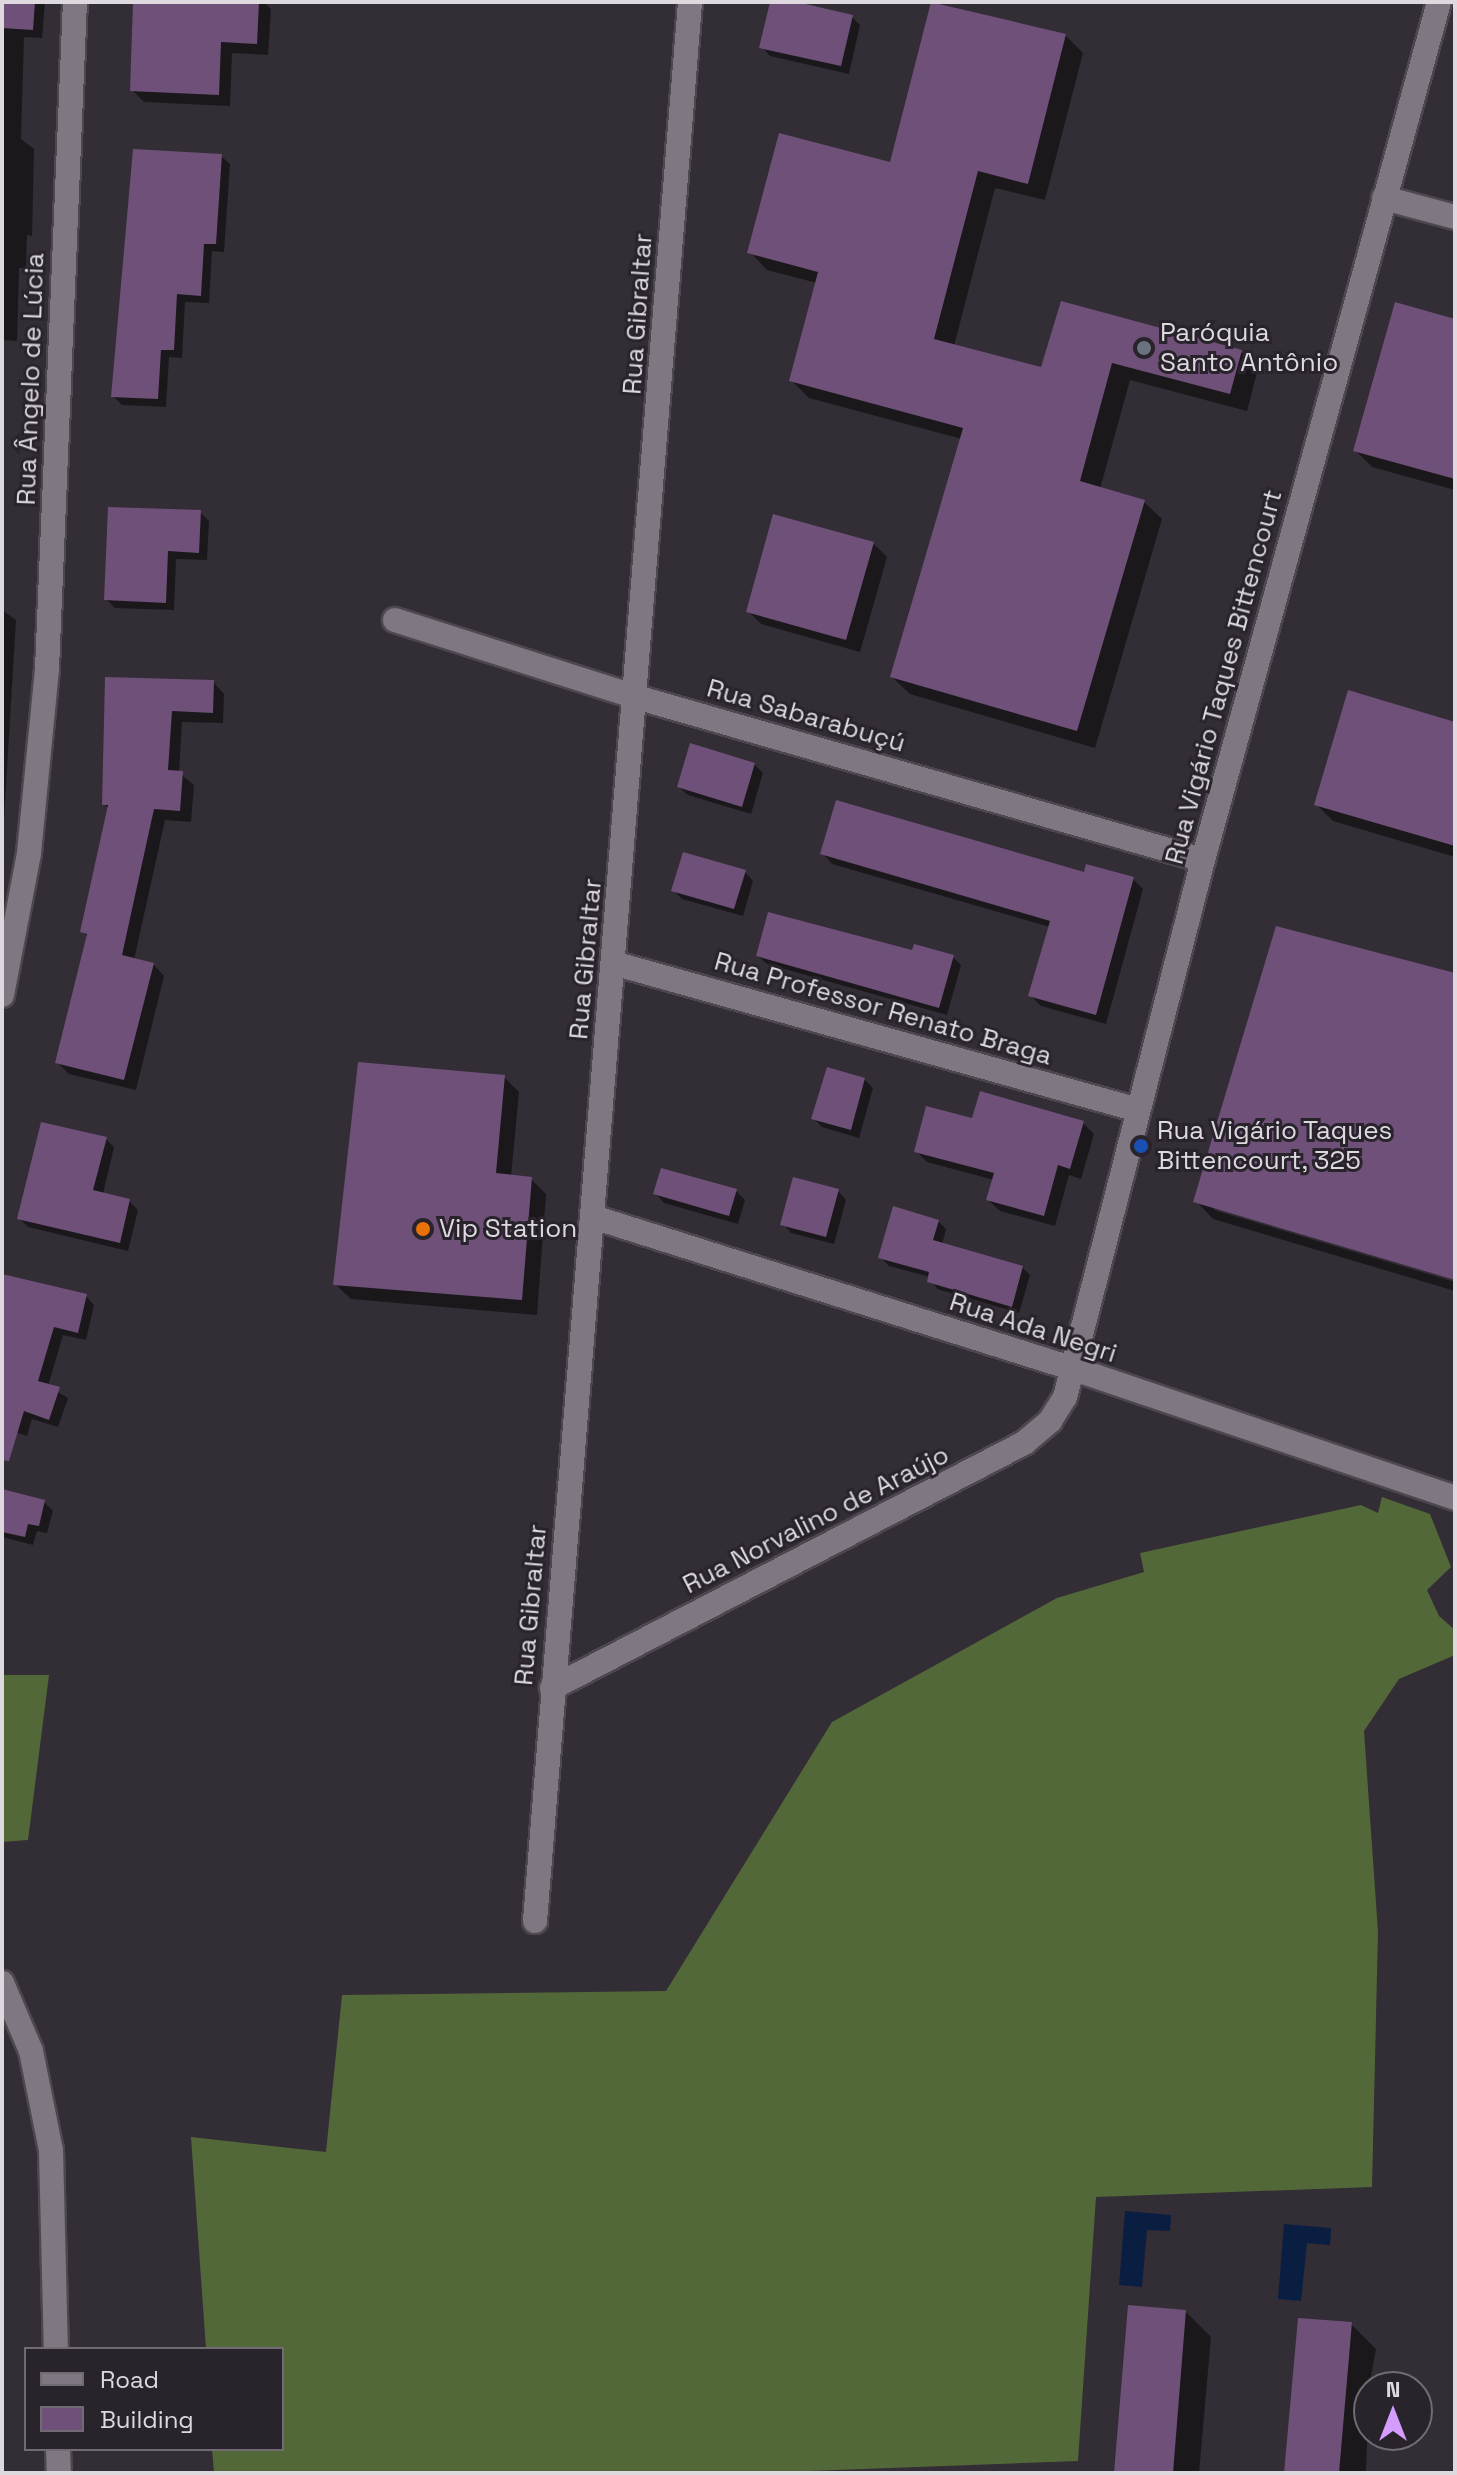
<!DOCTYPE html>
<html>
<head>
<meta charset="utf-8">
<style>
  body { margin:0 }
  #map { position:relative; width:1457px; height:2475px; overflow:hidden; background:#332d36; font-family:"Space Grotesk",sans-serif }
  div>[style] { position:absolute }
  .forest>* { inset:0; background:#536839 }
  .water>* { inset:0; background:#0a1e42 }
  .shadow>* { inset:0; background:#0007 }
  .building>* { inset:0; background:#6e5079 }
  .roads { filter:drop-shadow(2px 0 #4d484f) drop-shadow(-2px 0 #4d484f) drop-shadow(0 2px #4d484f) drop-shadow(0 -2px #4d484f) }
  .minor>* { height:24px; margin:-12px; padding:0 12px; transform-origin:12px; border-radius:12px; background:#7f7882 }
  .dots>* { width:22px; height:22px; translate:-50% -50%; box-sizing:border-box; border:4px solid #29232c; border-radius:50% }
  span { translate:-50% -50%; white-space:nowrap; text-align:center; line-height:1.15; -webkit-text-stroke:6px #29232c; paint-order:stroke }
  .street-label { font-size:26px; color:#ddd9df }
  .poi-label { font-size:26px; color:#ddd9df }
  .left { translate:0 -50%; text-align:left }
  .frame { position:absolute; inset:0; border:4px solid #ddd9df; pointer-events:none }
  .legend { position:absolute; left:24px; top:2347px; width:260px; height:104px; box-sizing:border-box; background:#29232c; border:2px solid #716c74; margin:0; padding:10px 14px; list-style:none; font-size:24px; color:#ddd9df }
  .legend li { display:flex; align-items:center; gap:16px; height:40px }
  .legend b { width:40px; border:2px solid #716c74 }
  .north { position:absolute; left:1353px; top:2371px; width:80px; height:80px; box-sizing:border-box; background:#29232c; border:2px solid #716c74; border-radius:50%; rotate:0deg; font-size:22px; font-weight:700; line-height:32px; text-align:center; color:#ddd9df }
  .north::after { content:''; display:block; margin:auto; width:28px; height:36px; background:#d49cfc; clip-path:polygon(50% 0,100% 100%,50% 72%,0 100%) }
</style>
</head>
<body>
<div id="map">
  <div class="forest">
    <div style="clip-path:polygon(1382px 1497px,1430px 1514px,1451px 1567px,1427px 1590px,1439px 1616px,1455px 1630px,1455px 1655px,1399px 1679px,1364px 1731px,1378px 1932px,1372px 2187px,1096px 2197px,1078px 2461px,754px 2473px,214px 2473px,212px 2449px,282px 2449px,282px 2349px,206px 2349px,191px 2137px,326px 2152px,342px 1995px,666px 1991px,832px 1722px,1057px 1598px,1144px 1572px,1140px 1553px,1361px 1505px,1378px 1513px)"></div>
    <div style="clip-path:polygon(2px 1675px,49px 1675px,28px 1840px,2px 1842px)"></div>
  </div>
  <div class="water">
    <div style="clip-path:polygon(1125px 2211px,1171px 2215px,1170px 2231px,1147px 2230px,1142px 2287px,1119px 2285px)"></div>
    <div style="clip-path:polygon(1284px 2224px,1331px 2228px,1330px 2245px,1307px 2243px,1301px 2301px,1278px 2299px)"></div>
  </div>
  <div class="shadow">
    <div style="clip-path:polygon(2px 2px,45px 2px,42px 38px,24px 37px,21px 139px,34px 149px,32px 236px,27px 235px,26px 268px,19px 268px,17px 341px,2px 340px)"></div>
    <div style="clip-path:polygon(135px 2px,264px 2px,271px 9px,268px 55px,232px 53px,230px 106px,144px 102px,132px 90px)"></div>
    <div style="clip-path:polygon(772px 2px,852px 17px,860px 25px,849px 74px,770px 56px,762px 47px)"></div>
    <div style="clip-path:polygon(933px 2px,1065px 35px,1083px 53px,1045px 200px,995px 188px,954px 346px,1042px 370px,1062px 303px,1241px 352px,1258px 369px,1247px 411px,1130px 380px,1100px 489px,1144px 502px,1162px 519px,1095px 748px,910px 694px,892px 677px,962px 439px,809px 398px,791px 380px,817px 283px,767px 270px,750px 252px,891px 165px)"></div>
    <div style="clip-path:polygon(221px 156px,230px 164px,224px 252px,212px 251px,209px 303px,185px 302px,182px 358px,169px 357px,166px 407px,122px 405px,113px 396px)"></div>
    <div style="clip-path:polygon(1455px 321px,1455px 490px,1372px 467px,1356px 451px)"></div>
    <div style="clip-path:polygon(200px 512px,209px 521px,207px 560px,176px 559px,174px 610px,115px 608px,106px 599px)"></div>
    <div style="clip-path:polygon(873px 543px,887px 557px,860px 652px,761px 624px,748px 611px)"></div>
    <div style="clip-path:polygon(2px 610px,16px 620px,2px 852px)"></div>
    <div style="clip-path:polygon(107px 679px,213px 682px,224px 694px,223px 723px,182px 722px,179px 773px,194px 785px,191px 822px,165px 820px,134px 960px,153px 964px,164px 976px,136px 1090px,69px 1074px,57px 1062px,89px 938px,83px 932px,109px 809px,104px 804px)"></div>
    <div style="clip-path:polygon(1455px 724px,1455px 857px,1333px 821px,1316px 804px)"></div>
    <div style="clip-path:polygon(754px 764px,763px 773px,751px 814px,688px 795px,679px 787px)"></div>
    <div style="clip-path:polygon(822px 853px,1133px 879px,1143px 889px,1106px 1024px,1041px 1006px,1030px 995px,1050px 927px,832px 864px)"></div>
    <div style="clip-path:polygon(745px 872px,753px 881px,743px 916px,682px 899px,673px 890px)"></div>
    <div style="clip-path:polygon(758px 956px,952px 956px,961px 965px,947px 1015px,767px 964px)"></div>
    <div style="clip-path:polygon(1455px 977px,1455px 1278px,1214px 1206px,1214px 1210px,1455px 1282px,1455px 1291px,1213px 1219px,1196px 1201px)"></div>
    <div style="clip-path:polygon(504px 1077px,519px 1092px,511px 1177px,531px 1179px,546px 1194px,537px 1315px,351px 1299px,335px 1284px)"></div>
    <div style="clip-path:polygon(864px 1079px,873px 1088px,859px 1138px,822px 1127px,814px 1119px)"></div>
    <div style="clip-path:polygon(974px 1120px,1083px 1123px,1094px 1134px,1081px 1179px,1069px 1175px,1055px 1226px,1000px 1211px,988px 1200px,994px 1180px,927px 1162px,916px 1151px)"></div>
    <div style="clip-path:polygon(106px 1139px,114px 1147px,103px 1194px,129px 1201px,138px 1210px,128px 1251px,28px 1227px,19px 1218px)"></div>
    <div style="clip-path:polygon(736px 1191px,745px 1200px,738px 1224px,664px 1203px,656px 1194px)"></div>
    <div style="clip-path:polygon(838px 1191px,846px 1200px,834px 1244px,791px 1233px,783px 1224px)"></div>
    <div style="clip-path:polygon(938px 1221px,946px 1229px,942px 1245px,1022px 1267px,1030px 1275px,1019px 1313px,937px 1289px,930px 1277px,889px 1266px,881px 1258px)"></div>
    <div style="clip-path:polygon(2px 1294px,86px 1296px,94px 1305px,86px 1340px,63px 1335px,48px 1386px,68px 1398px,58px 1427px,32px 1419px,27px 1436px,2px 1428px)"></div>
    <div style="clip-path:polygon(2px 1491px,44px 1502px,53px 1511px,47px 1533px,37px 1531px,33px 1545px,2px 1537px)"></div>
    <div style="clip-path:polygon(1186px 2312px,1211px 2337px,1199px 2473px,1116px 2473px)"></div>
    <div style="clip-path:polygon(1351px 2324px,1376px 2349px,1369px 2387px,1366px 2473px,1286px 2473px)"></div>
  </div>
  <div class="building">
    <div style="clip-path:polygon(2px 2px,35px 2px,33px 30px,2px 28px)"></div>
    <div style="clip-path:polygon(133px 2px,259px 2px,257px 44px,221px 42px,219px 95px,130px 91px)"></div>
    <div style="clip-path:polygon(770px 2px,797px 2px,853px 15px,841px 66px,759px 48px)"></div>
    <div style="clip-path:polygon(931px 2px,1066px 34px,1028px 184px,978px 171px,934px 339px,1041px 367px,1061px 301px,1242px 350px,1230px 394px,1112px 363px,1080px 481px,1145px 500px,1077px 731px,890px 677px,963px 428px,789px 381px,818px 272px,747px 253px,779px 133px,890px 162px)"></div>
    <div style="clip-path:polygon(133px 149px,222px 154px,216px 244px,204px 244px,201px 296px,177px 294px,174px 350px,161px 350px,158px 399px,111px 397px)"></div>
    <div style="clip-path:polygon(1395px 302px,1455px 319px,1455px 479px,1353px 451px)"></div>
    <div style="clip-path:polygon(108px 507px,201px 510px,199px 553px,168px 551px,166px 603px,104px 600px)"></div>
    <div style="clip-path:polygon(773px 514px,874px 542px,846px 640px,746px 612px)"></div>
    <div style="clip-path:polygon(105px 677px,214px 680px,213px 713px,172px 711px,168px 770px,183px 771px,180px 811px,154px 809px,122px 955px,154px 963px,124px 1080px,55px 1063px,87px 934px,80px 932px,108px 805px,102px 805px)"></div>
    <div style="clip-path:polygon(1348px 690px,1455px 722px,1455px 846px,1314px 805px)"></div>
    <div style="clip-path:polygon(690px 743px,755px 763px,742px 807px,677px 787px)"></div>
    <div style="clip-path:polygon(836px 800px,1084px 872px,1086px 864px,1134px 877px,1096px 1015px,1028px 996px,1050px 921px,820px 854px)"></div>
    <div style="clip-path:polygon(683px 852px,746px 870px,734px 909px,671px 891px)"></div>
    <div style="clip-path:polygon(768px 912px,912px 950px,914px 944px,954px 955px,939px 1008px,756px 956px)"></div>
    <div style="clip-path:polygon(1276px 926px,1455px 973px,1455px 1280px,1193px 1202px)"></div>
    <div style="clip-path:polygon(358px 1062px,505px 1075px,496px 1173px,532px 1177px,522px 1300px,333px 1285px)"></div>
    <div style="clip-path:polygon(827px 1067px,865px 1078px,851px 1130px,811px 1119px)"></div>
    <div style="clip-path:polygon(980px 1091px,1084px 1121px,1070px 1169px,1058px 1165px,1044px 1216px,986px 1200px,994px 1173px,914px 1152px,926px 1106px,972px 1118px)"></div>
    <div style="clip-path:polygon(41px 1122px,107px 1137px,93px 1190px,130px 1199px,120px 1243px,17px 1219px)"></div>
    <div style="clip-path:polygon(661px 1168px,737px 1189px,729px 1216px,653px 1194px)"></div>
    <div style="clip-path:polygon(793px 1177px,839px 1189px,826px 1237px,780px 1225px)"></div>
    <div style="clip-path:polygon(893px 1206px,939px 1220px,933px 1240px,1023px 1266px,1012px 1307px,927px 1282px,929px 1272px,878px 1258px)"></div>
    <div style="clip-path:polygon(2px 1274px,87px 1294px,78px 1333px,54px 1327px,38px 1381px,60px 1387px,49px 1420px,24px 1411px,9px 1461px,2px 1460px)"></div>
    <div style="clip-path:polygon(2px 1489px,45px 1500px,39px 1526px,28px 1524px,25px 1537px,2px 1532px)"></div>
    <div style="clip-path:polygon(1128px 2305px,1186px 2310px,1173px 2473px,1114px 2473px)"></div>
    <div style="clip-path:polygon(1298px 2318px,1352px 2322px,1339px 2473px,1284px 2473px)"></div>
  </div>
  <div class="roads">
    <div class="minor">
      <div style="left:1384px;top:198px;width:73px;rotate:15deg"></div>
      <div style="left:395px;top:620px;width:253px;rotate:17.7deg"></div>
      <div style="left:636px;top:697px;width:590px;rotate:16.04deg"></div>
      <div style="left:613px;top:963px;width:545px;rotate:15.64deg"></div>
      <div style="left:2px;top:995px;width:145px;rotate:-79.2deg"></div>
      <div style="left:29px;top:853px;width:185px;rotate:-84.4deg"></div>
      <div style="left:47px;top:669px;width:668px;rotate:-87.6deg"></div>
      <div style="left:593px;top:1217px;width:504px;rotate:17.54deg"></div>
      <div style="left:1074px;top:1369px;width:402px;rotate:18.7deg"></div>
      <div style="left:552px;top:1688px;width:532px;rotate:-27.43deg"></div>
      <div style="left:1024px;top:1443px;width:34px;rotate:-40deg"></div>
      <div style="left:1050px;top:1421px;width:28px;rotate:-58deg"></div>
      <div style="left:1065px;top:1397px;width:554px;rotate:-75.59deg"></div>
      <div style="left:1203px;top:860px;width:890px;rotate:-74.62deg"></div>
      <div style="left:535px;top:1921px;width:1925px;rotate:-85.38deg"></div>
      <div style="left:2px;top:1983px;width:74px;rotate:66.9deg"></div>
      <div style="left:31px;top:2051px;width:101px;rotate:78.6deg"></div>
      <div style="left:51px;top:2150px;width:199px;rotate:88.6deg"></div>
      <div style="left:58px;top:2449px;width:24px;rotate:88deg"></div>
    </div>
  </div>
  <div class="dots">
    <div style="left:1144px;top:348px;background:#6b7280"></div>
    <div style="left:1141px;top:1146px;background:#1a4fb4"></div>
    <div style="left:423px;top:1229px;background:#e8710a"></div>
  </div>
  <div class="street-label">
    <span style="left:638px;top:314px;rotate:-86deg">Rua Gibraltar</span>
    <span style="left:31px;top:379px;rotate:-88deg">Rua Ângelo de Lúcia</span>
    <span style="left:1224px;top:677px;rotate:-75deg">Rua Vigário Taques Bittencourt</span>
    <span style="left:806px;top:716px;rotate:16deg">Rua Sabarabuçú</span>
    <span style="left:586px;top:959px;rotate:-85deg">Rua Gibraltar</span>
    <span style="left:883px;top:1009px;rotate:16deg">Rua Professor Renato Braga</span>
    <span style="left:1033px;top:1328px;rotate:18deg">Rua Ada Negri</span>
    <span style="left:816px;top:1520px;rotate:-27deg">Rua Norvalino de Araújo</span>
    <span style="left:531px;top:1605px;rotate:-85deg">Rua Gibraltar</span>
  </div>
  <div class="poi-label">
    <span class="left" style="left:1160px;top:348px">Paróquia<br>Santo Antônio</span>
    <span class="left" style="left:1157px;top:1146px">Rua Vigário Taques<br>Bittencourt, 325</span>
    <span class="left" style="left:439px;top:1229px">Vip Station</span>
  </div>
  <div class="frame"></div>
  <ul class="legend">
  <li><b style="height:10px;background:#7f7882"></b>Road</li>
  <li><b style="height:22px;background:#6e5079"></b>Building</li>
  </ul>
  <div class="north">N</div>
</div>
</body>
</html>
